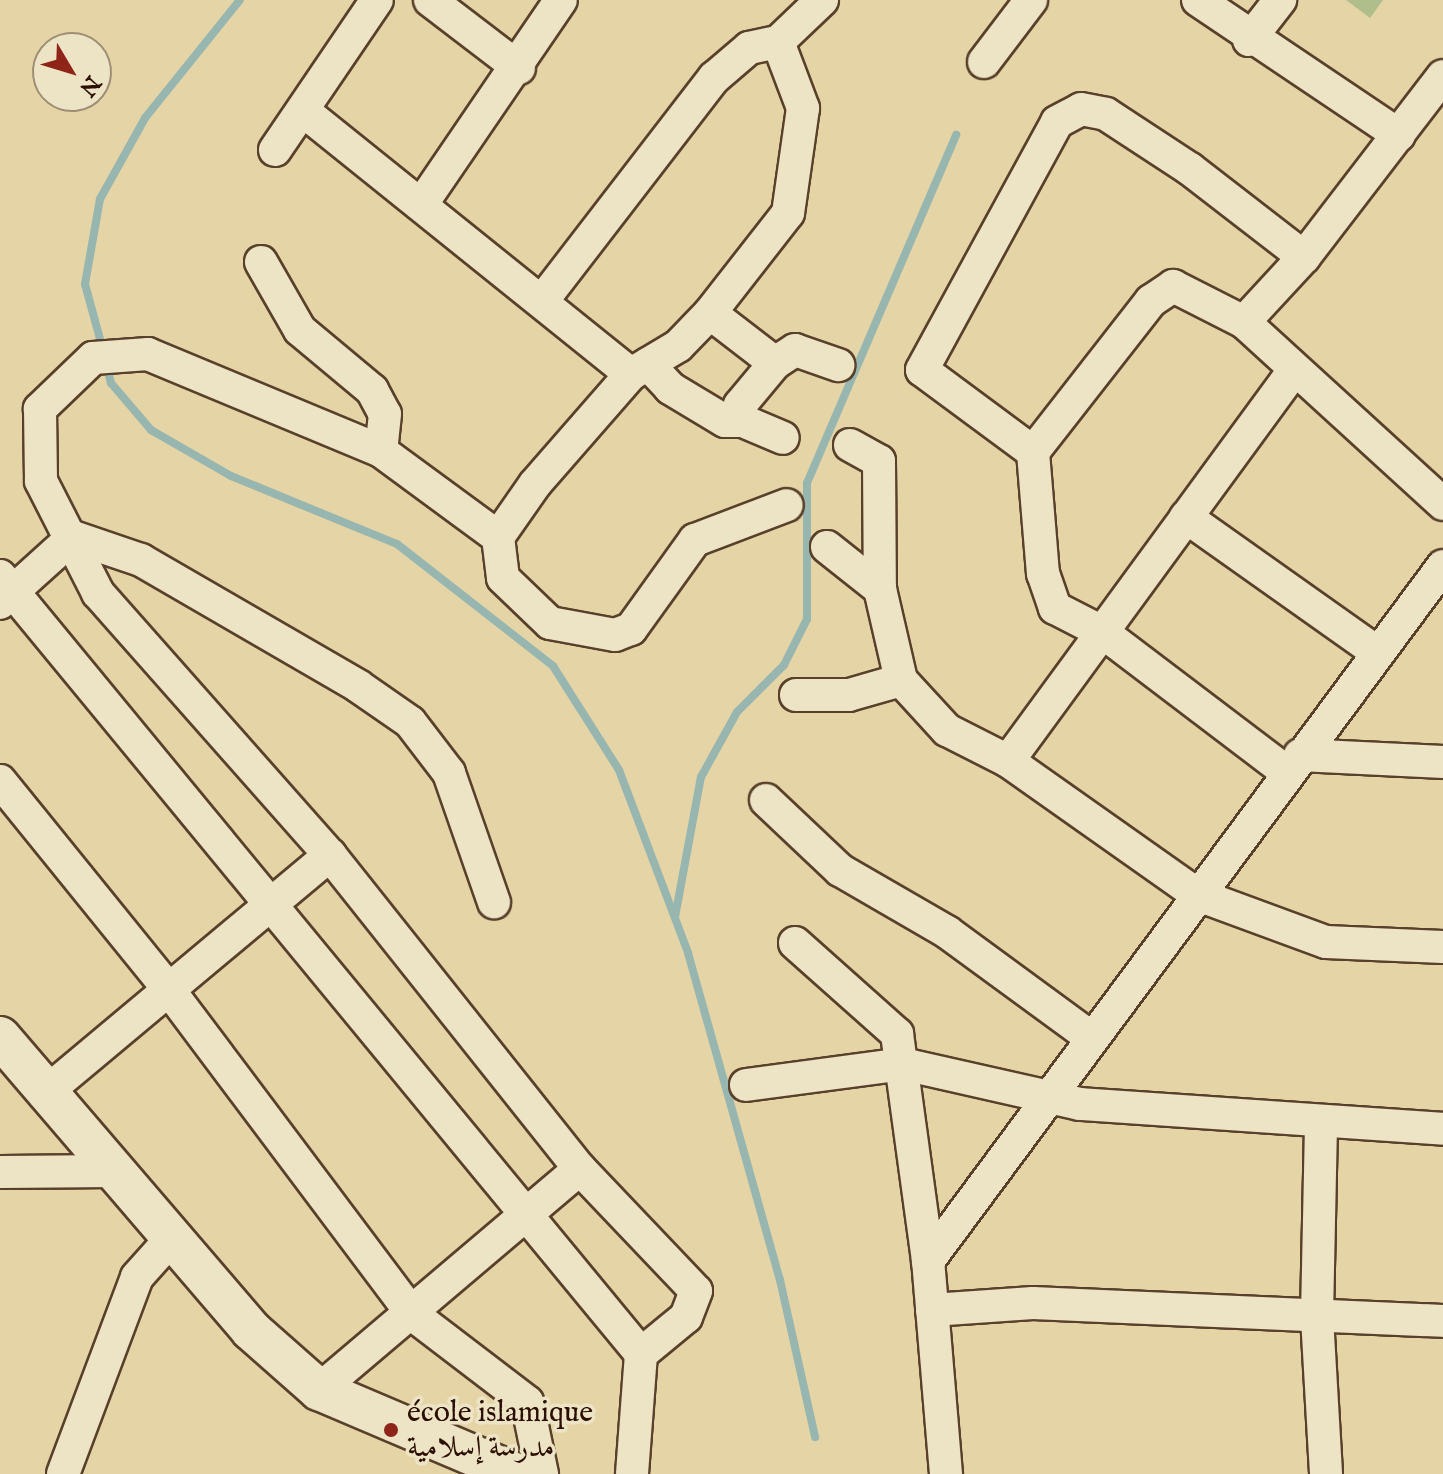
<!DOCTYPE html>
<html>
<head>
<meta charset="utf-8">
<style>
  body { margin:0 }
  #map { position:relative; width:1443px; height:1474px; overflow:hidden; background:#e4d4a6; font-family:"IM FELL English",Amiri,serif }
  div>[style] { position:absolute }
  .green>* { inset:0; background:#afbe8b }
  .stream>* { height:8px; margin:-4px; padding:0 4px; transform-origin:4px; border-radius:4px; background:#98b6b0 }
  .roads { filter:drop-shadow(2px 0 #59402b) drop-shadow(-2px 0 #59402b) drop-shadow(0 2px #59402b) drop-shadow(0 -2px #59402b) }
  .minor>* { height:32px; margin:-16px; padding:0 16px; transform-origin:16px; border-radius:16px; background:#ede3c5 }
  .tertiary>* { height:40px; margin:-20px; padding:0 20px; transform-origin:20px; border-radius:20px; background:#ede3c5 }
  .dots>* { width:22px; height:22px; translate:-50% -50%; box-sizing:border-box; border:4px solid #ede3c5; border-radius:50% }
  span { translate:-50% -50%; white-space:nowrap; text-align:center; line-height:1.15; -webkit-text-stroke:7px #ede3c5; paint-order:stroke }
  .poi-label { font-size:30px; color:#2b0f02 }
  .left { translate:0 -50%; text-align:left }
  .north { position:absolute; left:32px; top:32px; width:80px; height:80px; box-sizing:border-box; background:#ede3c5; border:2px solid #9f8e77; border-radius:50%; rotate:128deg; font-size:22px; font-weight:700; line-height:32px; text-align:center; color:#2b0f02 }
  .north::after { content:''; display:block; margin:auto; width:28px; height:36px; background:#8f2418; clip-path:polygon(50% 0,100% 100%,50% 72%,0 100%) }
</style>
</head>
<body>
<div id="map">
  <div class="green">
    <div style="clip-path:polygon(1346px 0,1383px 0,1370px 18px)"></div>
  </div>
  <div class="stream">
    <div style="left:103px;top:350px;width:68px;rotate:-105.3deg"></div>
    <div style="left:85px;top:284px;width:86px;rotate:-80deg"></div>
    <div style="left:100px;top:199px;width:93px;rotate:-60.9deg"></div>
    <div style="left:145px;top:118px;width:151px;rotate:-51.2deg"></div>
    <div style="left:106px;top:363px;width:21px;rotate:76deg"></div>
    <div style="left:111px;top:383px;width:62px;rotate:49.6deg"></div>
    <div style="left:151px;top:430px;width:92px;rotate:29.9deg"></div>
    <div style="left:231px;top:476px;width:179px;rotate:22.3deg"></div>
    <div style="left:397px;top:544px;width:198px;rotate:38deg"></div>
    <div style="left:553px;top:666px;width:123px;rotate:57.6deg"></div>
    <div style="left:619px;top:770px;width:196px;rotate:69.3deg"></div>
    <div style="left:688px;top:953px;width:340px;rotate:74.3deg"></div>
    <div style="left:780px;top:1280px;width:161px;rotate:77.4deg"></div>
    <div style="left:675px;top:917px;width:142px;rotate:-79.5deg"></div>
    <div style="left:701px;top:777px;width:74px;rotate:-61deg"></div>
    <div style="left:737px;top:712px;width:66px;rotate:-45deg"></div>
    <div style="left:784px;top:665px;width:51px;rotate:-63.4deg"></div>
    <div style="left:807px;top:619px;width:136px;rotate:-90deg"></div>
    <div style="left:807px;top:483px;width:379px;rotate:-66.8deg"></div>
  </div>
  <div class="roads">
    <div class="minor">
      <div style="left:430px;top:0;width:112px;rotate:37.4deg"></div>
      <div style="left:1198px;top:0;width:242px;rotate:33.9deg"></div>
      <div style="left:1249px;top:40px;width:51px;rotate:-52.2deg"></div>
      <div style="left:778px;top:42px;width:71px;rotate:69.3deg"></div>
      <div style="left:803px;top:108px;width:106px;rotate:98.1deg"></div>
      <div style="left:788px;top:213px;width:127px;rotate:128deg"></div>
      <div style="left:710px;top:313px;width:46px;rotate:134.1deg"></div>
      <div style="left:678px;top:346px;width:55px;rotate:149.2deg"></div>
      <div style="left:631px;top:374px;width:146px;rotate:131.1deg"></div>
      <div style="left:535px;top:484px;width:65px;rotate:124.9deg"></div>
      <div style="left:498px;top:537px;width:41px;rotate:83deg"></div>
      <div style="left:503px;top:578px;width:65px;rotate:43.8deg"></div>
      <div style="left:550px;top:623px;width:66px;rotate:10.5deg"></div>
      <div style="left:615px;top:635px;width:17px;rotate:-21deg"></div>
      <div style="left:631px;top:629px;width:110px;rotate:-54.3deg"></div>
      <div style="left:695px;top:540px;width:98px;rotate:-20.8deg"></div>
      <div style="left:984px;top:62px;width:78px;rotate:-52.8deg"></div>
      <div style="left:306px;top:113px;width:417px;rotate:38.8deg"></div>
      <div style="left:275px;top:150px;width:181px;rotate:-55.8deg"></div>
      <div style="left:421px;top:205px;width:248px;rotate:-55.7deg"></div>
      <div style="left:261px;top:262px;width:78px;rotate:60.2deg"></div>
      <div style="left:300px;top:330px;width:94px;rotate:39.8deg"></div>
      <div style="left:372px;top:390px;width:27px;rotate:62deg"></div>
      <div style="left:385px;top:414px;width:37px;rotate:96deg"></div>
      <div style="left:542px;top:301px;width:282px;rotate:-52.4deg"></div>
      <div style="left:714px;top:78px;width:46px;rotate:-40.6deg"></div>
      <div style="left:749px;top:48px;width:30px;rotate:-12deg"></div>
      <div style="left:778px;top:42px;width:61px;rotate:-43.7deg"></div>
      <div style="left:710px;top:313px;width:82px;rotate:37.6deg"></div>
      <div style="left:775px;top:363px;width:24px;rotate:-33deg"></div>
      <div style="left:795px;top:350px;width:46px;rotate:19.2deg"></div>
      <div style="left:1244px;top:322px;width:88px;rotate:-47.3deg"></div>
      <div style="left:1304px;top:257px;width:228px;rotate:-52.5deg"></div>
      <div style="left:775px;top:363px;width:55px;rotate:129.8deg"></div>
      <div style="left:740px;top:405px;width:16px;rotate:79deg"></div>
      <div style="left:743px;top:421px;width:43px;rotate:23deg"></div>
      <div style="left:648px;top:364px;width:33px;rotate:47deg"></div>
      <div style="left:670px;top:388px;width:64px;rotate:31deg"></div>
      <div style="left:725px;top:421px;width:18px"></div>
      <div style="left:850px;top:445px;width:33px;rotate:29deg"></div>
      <div style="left:879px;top:461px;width:128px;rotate:89.6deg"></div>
      <div style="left:880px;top:589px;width:93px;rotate:77deg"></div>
      <div style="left:901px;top:680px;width:68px;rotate:47.4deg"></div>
      <div style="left:947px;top:730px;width:68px;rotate:26.9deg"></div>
      <div style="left:1008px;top:761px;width:232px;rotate:35.2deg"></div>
      <div style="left:1198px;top:895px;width:136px;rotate:20.2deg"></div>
      <div style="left:1326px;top:942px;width:117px;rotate:2.4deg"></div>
      <div style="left:1033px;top:452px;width:192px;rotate:-52deg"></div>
      <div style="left:1151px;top:301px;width:27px;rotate:-34deg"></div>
      <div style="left:1173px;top:286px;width:80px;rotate:26.9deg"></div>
      <div style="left:1244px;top:322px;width:270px;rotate:42.4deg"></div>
      <div style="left:1186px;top:517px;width:234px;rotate:35.3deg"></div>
      <div style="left:498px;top:537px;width:145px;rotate:-143.7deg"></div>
      <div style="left:381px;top:451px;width:252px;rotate:-157.4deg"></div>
      <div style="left:148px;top:354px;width:55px;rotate:175.8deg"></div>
      <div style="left:93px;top:358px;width:74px;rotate:136.1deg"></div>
      <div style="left:40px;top:409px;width:72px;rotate:89.2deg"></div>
      <div style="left:41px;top:481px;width:126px;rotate:63deg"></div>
      <div style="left:98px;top:593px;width:350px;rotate:48.5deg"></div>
      <div style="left:330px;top:855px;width:401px;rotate:51.5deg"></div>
      <div style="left:580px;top:1169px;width:168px;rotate:46.4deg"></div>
      <div style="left:696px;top:1291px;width:28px;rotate:111deg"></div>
      <div style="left:686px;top:1317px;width:58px;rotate:140.6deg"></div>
      <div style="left:827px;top:547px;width:68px;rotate:38.4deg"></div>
      <div style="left:0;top:576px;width:1008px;rotate:50.51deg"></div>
      <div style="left:641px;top:1354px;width:120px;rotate:94.3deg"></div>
      <div style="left:0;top:603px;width:98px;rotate:-42.1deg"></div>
      <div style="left:73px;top:537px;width:72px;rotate:18.7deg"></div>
      <div style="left:141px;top:560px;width:251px;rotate:30.1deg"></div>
      <div style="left:358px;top:686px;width:63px;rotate:34.7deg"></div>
      <div style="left:410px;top:722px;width:64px;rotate:52.6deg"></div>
      <div style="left:449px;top:773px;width:137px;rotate:70.8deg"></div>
      <div style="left:796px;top:695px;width:53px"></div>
      <div style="left:849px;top:695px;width:54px;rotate:-16.1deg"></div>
      <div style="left:1300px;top:755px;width:143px;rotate:2.8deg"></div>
      <div style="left:1008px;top:761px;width:481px;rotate:-53.8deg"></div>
      <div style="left:1288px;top:773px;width:233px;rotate:-142.8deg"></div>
      <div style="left:1102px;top:632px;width:53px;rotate:-152.9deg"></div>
      <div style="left:1055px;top:608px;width:36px;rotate:-109deg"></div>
      <div style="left:1043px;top:574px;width:122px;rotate:-94.7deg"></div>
      <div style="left:1033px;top:452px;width:138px;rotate:-143.5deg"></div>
      <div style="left:922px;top:370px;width:282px;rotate:-61.4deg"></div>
      <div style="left:1057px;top:122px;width:27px;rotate:-28deg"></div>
      <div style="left:1081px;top:109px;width:25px;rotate:11deg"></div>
      <div style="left:1106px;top:114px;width:100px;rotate:33.2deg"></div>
      <div style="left:1190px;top:169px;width:144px;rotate:37.7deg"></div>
      <div style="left:0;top:781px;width:269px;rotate:51deg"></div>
      <div style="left:169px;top:990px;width:405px;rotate:53.1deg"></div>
      <div style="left:412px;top:1314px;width:145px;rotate:37.4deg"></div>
      <div style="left:527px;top:1402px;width:74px;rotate:78.2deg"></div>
      <div style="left:766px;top:800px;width:102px;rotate:43.4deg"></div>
      <div style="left:840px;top:870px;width:124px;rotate:30.1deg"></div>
      <div style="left:947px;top:932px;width:180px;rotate:36.2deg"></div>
      <div style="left:795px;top:943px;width:137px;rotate:41.7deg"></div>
      <div style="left:897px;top:1034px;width:229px;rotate:82.2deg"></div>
      <div style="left:746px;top:1085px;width:158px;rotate:-7.6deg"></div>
      <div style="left:903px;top:1064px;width:181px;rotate:12.7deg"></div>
      <div style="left:1080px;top:1104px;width:364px;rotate:3.9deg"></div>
      <div style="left:44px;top:1094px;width:373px;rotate:-39.9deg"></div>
      <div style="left:1321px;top:1125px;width:192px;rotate:91.2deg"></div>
      <div style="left:1317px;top:1317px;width:157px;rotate:86.7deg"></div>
      <div style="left:0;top:1172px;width:115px;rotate:-0.5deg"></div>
      <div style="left:932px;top:1310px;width:101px;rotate:-4deg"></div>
      <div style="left:1033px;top:1303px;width:410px;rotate:2.5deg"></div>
      <div style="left:319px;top:1390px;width:342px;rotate:-40.3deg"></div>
      <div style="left:63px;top:1474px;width:210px;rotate:-69.4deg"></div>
      <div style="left:137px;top:1277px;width:51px;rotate:-48.2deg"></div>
      <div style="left:946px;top:1474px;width:214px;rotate:-94.8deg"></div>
      <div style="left:928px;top:1261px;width:865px;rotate:-53.46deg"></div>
    </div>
    <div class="tertiary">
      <div style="left:0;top:1037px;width:386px;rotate:49.4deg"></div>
      <div style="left:251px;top:1330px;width:91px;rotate:41.4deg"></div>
      <div style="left:319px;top:1390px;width:215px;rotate:23deg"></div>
    </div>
  </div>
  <div class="dots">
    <div style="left:391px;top:1430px;background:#8f2418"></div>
  </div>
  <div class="poi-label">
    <span class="left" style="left:407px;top:1430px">école islamique<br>مدرسة إسلامية</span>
  </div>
  <div class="north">N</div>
</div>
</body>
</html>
